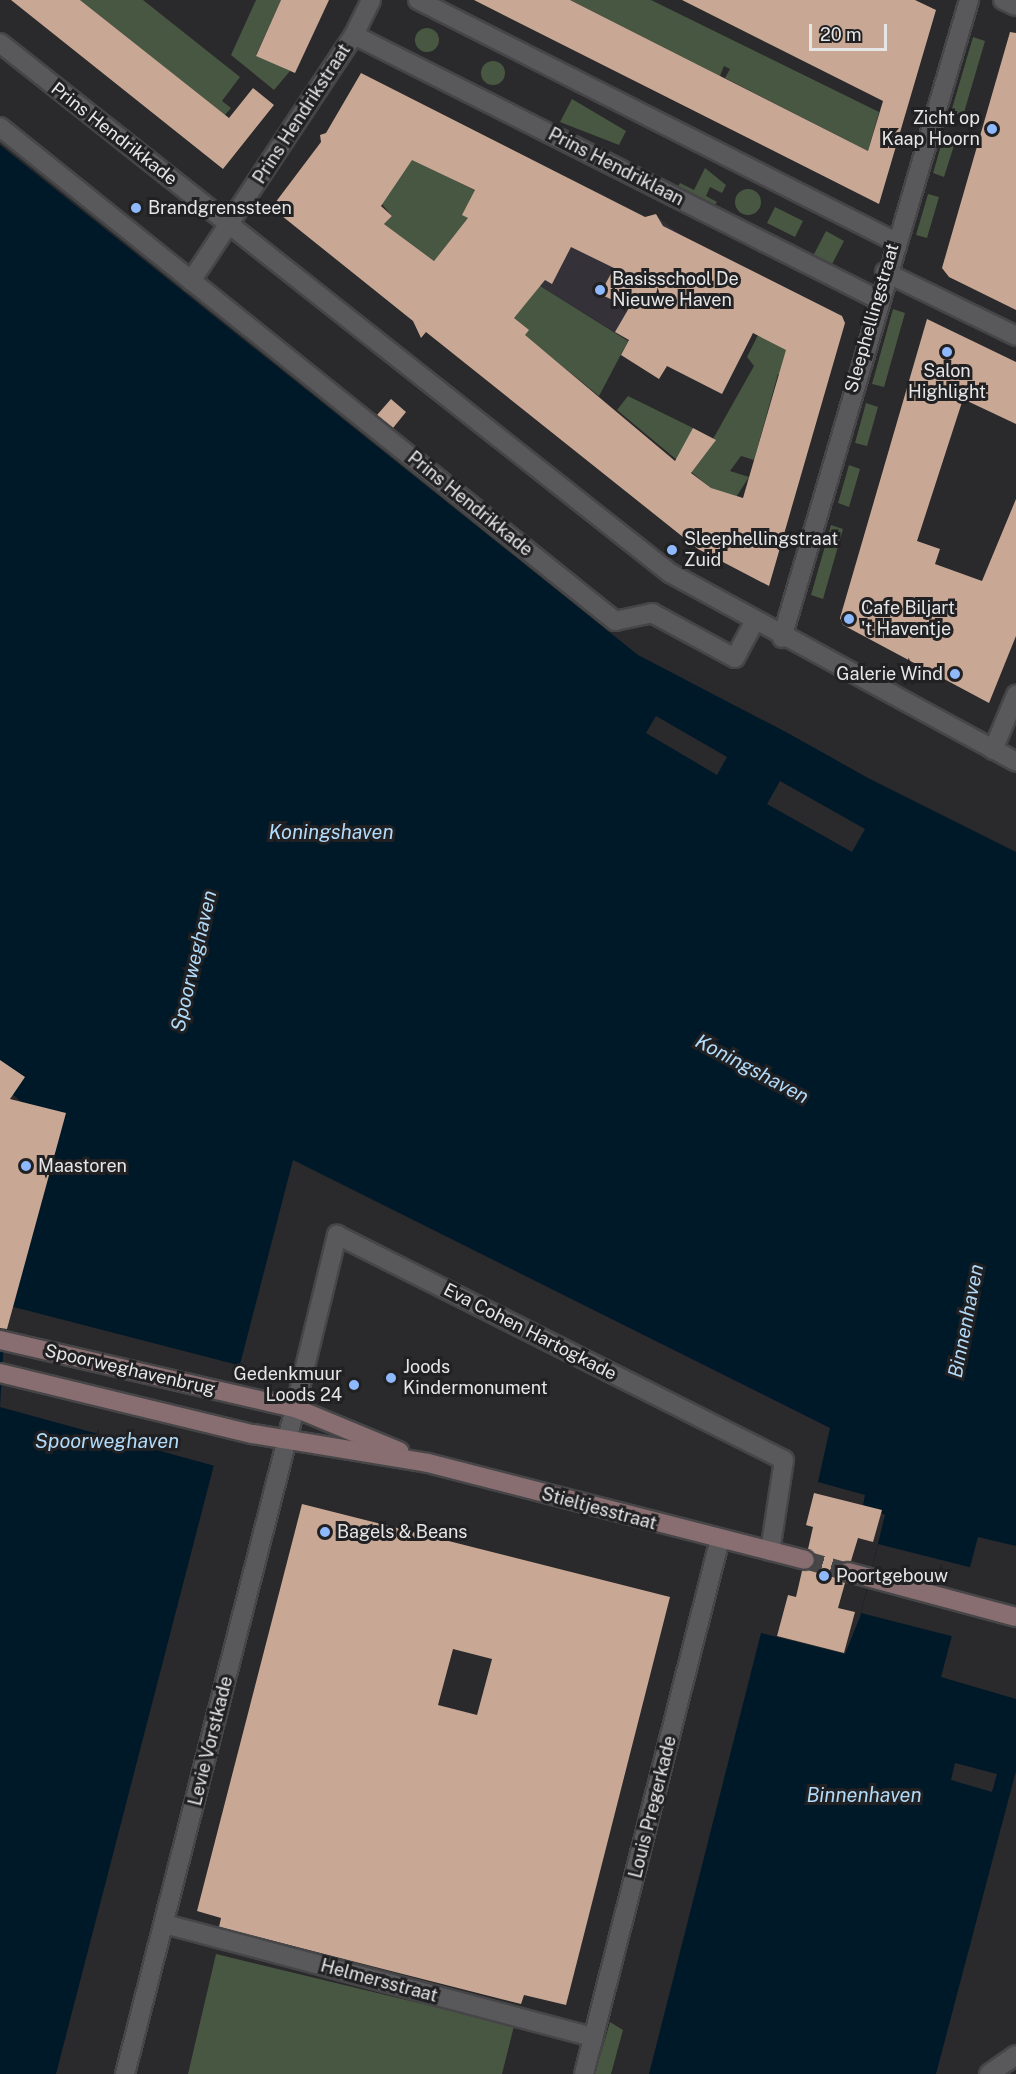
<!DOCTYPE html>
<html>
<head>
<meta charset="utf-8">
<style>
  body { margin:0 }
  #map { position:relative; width:1016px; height:2074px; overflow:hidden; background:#2a292b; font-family:"Public Sans",sans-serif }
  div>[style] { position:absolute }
  .built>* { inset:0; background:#353139 }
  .green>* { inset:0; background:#485742 }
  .round { border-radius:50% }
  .water>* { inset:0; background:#001929 }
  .pier>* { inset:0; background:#2a292b }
  .building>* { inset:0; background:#c8a894 }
  .secondary-tunnel>* { height:18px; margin-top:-9px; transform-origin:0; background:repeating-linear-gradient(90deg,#464547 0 18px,transparent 0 27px) }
  .roads { filter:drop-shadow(2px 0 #464547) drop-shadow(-2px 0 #464547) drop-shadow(0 2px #464547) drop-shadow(0 -2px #464547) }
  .street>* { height:18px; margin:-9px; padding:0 9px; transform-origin:9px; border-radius:9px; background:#59585b }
  .secondary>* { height:18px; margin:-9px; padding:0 9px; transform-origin:9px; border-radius:9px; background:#886e70 }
  .dots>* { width:16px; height:16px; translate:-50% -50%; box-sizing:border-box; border:3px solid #212022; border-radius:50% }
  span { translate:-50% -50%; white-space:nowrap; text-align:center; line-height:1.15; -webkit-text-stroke:6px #212022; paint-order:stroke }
  .street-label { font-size:18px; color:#e6e6e7 }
  .poi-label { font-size:18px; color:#e6e6e7 }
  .right { translate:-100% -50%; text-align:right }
  .left { translate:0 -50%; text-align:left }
  .water-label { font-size:20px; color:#b1dbfa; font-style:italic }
  .scale { position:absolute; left:809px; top:24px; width:78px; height:27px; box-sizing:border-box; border:3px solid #e6e6e7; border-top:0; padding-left:8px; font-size:18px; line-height:21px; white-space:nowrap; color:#e6e6e7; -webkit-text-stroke:4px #212022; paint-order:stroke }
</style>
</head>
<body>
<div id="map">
  <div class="built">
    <div style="clip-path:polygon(589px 188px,646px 217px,656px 216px,682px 236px,652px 295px,744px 350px,722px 394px,667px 366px,659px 379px,621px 355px,628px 340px,540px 286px)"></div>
  </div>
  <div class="green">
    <div style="clip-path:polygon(80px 0,143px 0,240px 77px,222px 101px,231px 108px,225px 115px)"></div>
    <div style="clip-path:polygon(256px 0,281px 0,256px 55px,290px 71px,274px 90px,231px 55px)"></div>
    <div style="clip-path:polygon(570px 0,651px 0,879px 112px,868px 151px,725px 78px,730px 69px,724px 66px,720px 76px)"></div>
    <div class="round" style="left:415px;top:28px;width:24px;height:24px"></div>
    <div style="clip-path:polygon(973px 37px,985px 41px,963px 116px,951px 112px)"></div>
    <div class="round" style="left:481px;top:61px;width:24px;height:24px"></div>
    <div style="clip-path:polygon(572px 99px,626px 131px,619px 145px,560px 122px)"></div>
    <div style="clip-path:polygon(945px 132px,957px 136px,944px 177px,933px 173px)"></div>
    <div style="clip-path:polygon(396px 151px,564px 235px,540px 286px,628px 341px,599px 396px,524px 335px,457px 232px,434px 261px,384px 224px,392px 216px,343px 158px)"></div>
    <div style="clip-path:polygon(705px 168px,726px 185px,722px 193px,710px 187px,706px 196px,717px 202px,713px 207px,677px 188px,680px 183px,694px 190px)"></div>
    <div class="round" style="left:735px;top:189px;width:26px;height:26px"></div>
    <div style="clip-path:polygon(928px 194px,939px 197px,927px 238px,916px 235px)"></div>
    <div style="clip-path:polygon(775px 207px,803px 221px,795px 237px,767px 223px)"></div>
    <div style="clip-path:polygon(826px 231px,844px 241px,831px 266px,813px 256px)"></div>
    <div style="clip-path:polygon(893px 309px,905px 313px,884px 387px,872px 384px)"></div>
    <div style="clip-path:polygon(758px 335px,805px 359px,795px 379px,778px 374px,754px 460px,741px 456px,730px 471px,749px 477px,731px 505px,617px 410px,628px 396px,693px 428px,690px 435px,713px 439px,754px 366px,747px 357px)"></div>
    <div style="clip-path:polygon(866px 403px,878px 407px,867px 446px,855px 443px)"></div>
    <div style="clip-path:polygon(849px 465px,860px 469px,849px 507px,838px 503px)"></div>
    <div style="clip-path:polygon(831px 525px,843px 529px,823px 599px,811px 595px)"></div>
    <div style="clip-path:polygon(216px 1954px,514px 2026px,502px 2074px,188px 2074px)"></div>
    <div style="clip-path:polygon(610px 2022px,623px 2030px,611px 2074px,595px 2074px)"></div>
  </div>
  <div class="water">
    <div style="clip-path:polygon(0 145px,638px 655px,1016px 852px,1016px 1546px,978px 1537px,941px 1677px,1016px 1699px,1016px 1771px,936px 2074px,649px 2074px,761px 1633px,845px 1654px,860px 1617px,885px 1515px,863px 1505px,865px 1495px,818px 1482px,830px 1428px,293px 1160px,56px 2074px,0 2074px,0 1347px,48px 1126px,0 1083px)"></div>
  </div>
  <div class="pier">
    <div style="clip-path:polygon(645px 653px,971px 824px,1016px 852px,868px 778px)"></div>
    <div style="clip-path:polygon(656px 716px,727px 757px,717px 775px,646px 733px)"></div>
    <div style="clip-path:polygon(780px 781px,865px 829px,852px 852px,767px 804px)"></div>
    <div style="clip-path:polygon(6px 1305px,242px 1366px,215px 1466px,0 1407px)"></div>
    <div style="clip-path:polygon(878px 1544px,973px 1568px,955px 1637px,861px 1613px)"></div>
    <div style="clip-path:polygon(955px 1763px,997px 1774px,992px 1792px,951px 1780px)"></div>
  </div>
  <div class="building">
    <div style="clip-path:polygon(11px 0,80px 0,229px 118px,253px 88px,274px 105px,223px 169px)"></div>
    <div style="clip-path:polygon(281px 0,329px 0,295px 73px,256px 56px)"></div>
    <div style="clip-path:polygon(474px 0,570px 0,868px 151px,883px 101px,682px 0,915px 0,936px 10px,879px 204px)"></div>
    <div style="clip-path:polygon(1010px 32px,1016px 33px,1016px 310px,949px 277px,942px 268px)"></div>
    <div style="clip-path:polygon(evenodd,361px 73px,645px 217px,656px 214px,663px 226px,842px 316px,845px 323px,769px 586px,698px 549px,426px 332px,421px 338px,413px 321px,277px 212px,275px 203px,321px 142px,320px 135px,326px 133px,361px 73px,412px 160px,475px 190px,462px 215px,468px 218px,434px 261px,384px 224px,392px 216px,381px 206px,412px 160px,361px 73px,571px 247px,614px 268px,600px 294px,629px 308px,615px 332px,629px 340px,621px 355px,659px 379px,667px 366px,722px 394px,753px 333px,786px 350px,743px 498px,711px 488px,691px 473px,716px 440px,693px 428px,675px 461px,525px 335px,529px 330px,514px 318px,545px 280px,552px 284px,571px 247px)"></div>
    <div style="clip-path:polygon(927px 319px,1016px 362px,1016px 424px,963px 399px,917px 541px,940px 549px,935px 564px,982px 581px,1016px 499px,1016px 636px,989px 703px,843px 625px,840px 618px)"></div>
    <div style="clip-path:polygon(391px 399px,406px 412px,393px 428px,377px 415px)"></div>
    <div style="clip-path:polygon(0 1060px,25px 1077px,10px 1099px,66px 1113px,7px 1329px,0 1328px)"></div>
    <div style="clip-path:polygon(814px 1493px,882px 1510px,873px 1542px,858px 1538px,851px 1561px,837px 1570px,845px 1583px,838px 1608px,855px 1612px,844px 1653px,777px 1636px,788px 1595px,796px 1597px,802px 1571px,816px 1562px,808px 1549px,813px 1527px,806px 1525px)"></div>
    <div style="clip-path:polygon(evenodd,302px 1504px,670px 1597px,566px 2005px,524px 1995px,521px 2004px,391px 1971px,219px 1927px,221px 1918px,197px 1911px,302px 1504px,453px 1649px,492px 1659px,477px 1715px,438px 1705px,453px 1649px)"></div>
  </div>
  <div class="secondary-tunnel">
    <div style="left:805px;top:1560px;width:45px;rotate:15.6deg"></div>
  </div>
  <div class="roads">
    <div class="street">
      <div style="left:418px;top:0;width:534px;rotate:26.85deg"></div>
      <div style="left:1003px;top:0;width:14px;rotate:25deg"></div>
      <div style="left:354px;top:35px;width:586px;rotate:26.78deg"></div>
      <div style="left:0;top:43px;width:854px;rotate:38.35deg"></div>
      <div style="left:670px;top:573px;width:394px;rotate:28.6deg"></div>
      <div style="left:0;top:127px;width:789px;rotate:38.77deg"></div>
      <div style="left:615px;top:621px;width:38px;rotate:-12deg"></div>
      <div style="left:652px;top:613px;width:94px;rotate:28.5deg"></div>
      <div style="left:735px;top:658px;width:40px;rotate:-62deg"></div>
      <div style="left:885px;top:272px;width:146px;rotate:26deg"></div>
      <div style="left:191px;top:281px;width:295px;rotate:-56.5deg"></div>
      <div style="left:354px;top:35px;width:39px;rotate:-64deg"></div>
      <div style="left:782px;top:638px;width:665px;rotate:-73.66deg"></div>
      <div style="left:993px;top:750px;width:60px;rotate:-67.3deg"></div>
      <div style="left:299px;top:1392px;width:162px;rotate:-76.4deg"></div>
      <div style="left:337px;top:1235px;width:500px;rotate:26.72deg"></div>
      <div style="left:784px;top:1460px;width:92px;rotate:98.7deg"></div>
      <div style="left:165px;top:1924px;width:443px;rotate:14.8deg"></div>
      <div style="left:125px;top:2074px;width:687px;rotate:-75.68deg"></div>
      <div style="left:584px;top:2074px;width:552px;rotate:-75.74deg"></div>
      <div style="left:989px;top:2074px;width:33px;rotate:-35deg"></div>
    </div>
    <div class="secondary">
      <div style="left:0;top:1340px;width:303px;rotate:13deg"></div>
      <div style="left:295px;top:1408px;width:113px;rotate:22.5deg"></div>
      <div style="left:0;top:1373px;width:260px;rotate:13.6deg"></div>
      <div style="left:253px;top:1434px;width:177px;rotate:9.4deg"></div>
      <div style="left:428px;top:1463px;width:389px;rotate:14.4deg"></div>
      <div style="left:848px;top:1572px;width:174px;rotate:15deg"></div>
    </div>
  </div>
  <div class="dots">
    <div style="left:992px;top:129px;background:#8eb9fc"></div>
    <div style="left:136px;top:208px;background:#8eb9fc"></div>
    <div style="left:600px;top:290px;background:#8eb9fc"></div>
    <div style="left:947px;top:352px;background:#8eb9fc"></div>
    <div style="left:672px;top:550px;background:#8eb9fc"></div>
    <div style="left:849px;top:619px;background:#8eb9fc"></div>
    <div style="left:955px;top:674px;background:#8eb9fc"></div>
    <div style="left:26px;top:1166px;background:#8eb9fc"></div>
    <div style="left:391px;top:1378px;background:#8eb9fc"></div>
    <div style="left:354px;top:1385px;background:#8eb9fc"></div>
    <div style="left:325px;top:1532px;background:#8eb9fc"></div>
    <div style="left:824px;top:1576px;background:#8eb9fc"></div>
  </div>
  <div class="street-label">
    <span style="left:302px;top:114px;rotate:-57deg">Prins Hendrikstraat</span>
    <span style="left:114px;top:134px;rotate:38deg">Prins Hendrikkade</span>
    <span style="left:616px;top:167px;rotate:27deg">Prins Hendriklaan</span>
    <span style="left:872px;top:318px;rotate:-74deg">Sleephellingstraat</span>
    <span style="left:470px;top:504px;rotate:39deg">Prins Hendrikkade</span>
    <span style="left:530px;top:1332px;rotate:27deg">Eva Cohen Hartogkade</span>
    <span style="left:130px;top:1370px;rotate:13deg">Spoorweghavenbrug</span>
    <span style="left:599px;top:1509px;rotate:15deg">Stieltjesstraat</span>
    <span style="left:211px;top:1741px;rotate:-76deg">Levie Vorstkade</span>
    <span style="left:653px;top:1807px;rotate:-76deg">Louis Pregerkade</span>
    <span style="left:379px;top:1981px;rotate:15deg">Helmersstraat</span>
  </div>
  <div class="poi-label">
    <span class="right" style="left:980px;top:129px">Zicht op<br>Kaap Hoorn</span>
    <span class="left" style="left:148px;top:208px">Brandgrenssteen</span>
    <span class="left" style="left:612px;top:290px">Basisschool De<br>Nieuwe Haven</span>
    <span style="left:947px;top:382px">Salon<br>Highlight</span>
    <span class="left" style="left:684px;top:550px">Sleephellingstraat<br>Zuid</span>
    <span class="left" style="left:861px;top:619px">Cafe Biljart<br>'t Haventje</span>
    <span class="right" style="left:943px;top:674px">Galerie Wind</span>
    <span class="left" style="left:38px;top:1166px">Maastoren</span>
    <span class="left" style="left:403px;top:1378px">Joods<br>Kindermonument</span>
    <span class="right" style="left:342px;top:1385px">Gedenkmuur<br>Loods 24</span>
    <span class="left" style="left:337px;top:1532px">Bagels &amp; Beans</span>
    <span class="left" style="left:836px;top:1576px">Poortgebouw</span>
  </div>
  <div class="water-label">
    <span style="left:331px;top:832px">Koningshaven</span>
    <span style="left:194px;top:961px;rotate:-77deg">Spoorweghaven</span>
    <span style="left:752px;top:1069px;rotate:28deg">Koningshaven</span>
    <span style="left:966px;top:1321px;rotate:-79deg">Binnenhaven</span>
    <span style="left:107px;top:1441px">Spoorweghaven</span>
    <span style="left:864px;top:1795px">Binnenhaven</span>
  </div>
  <div class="scale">20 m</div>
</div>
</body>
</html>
